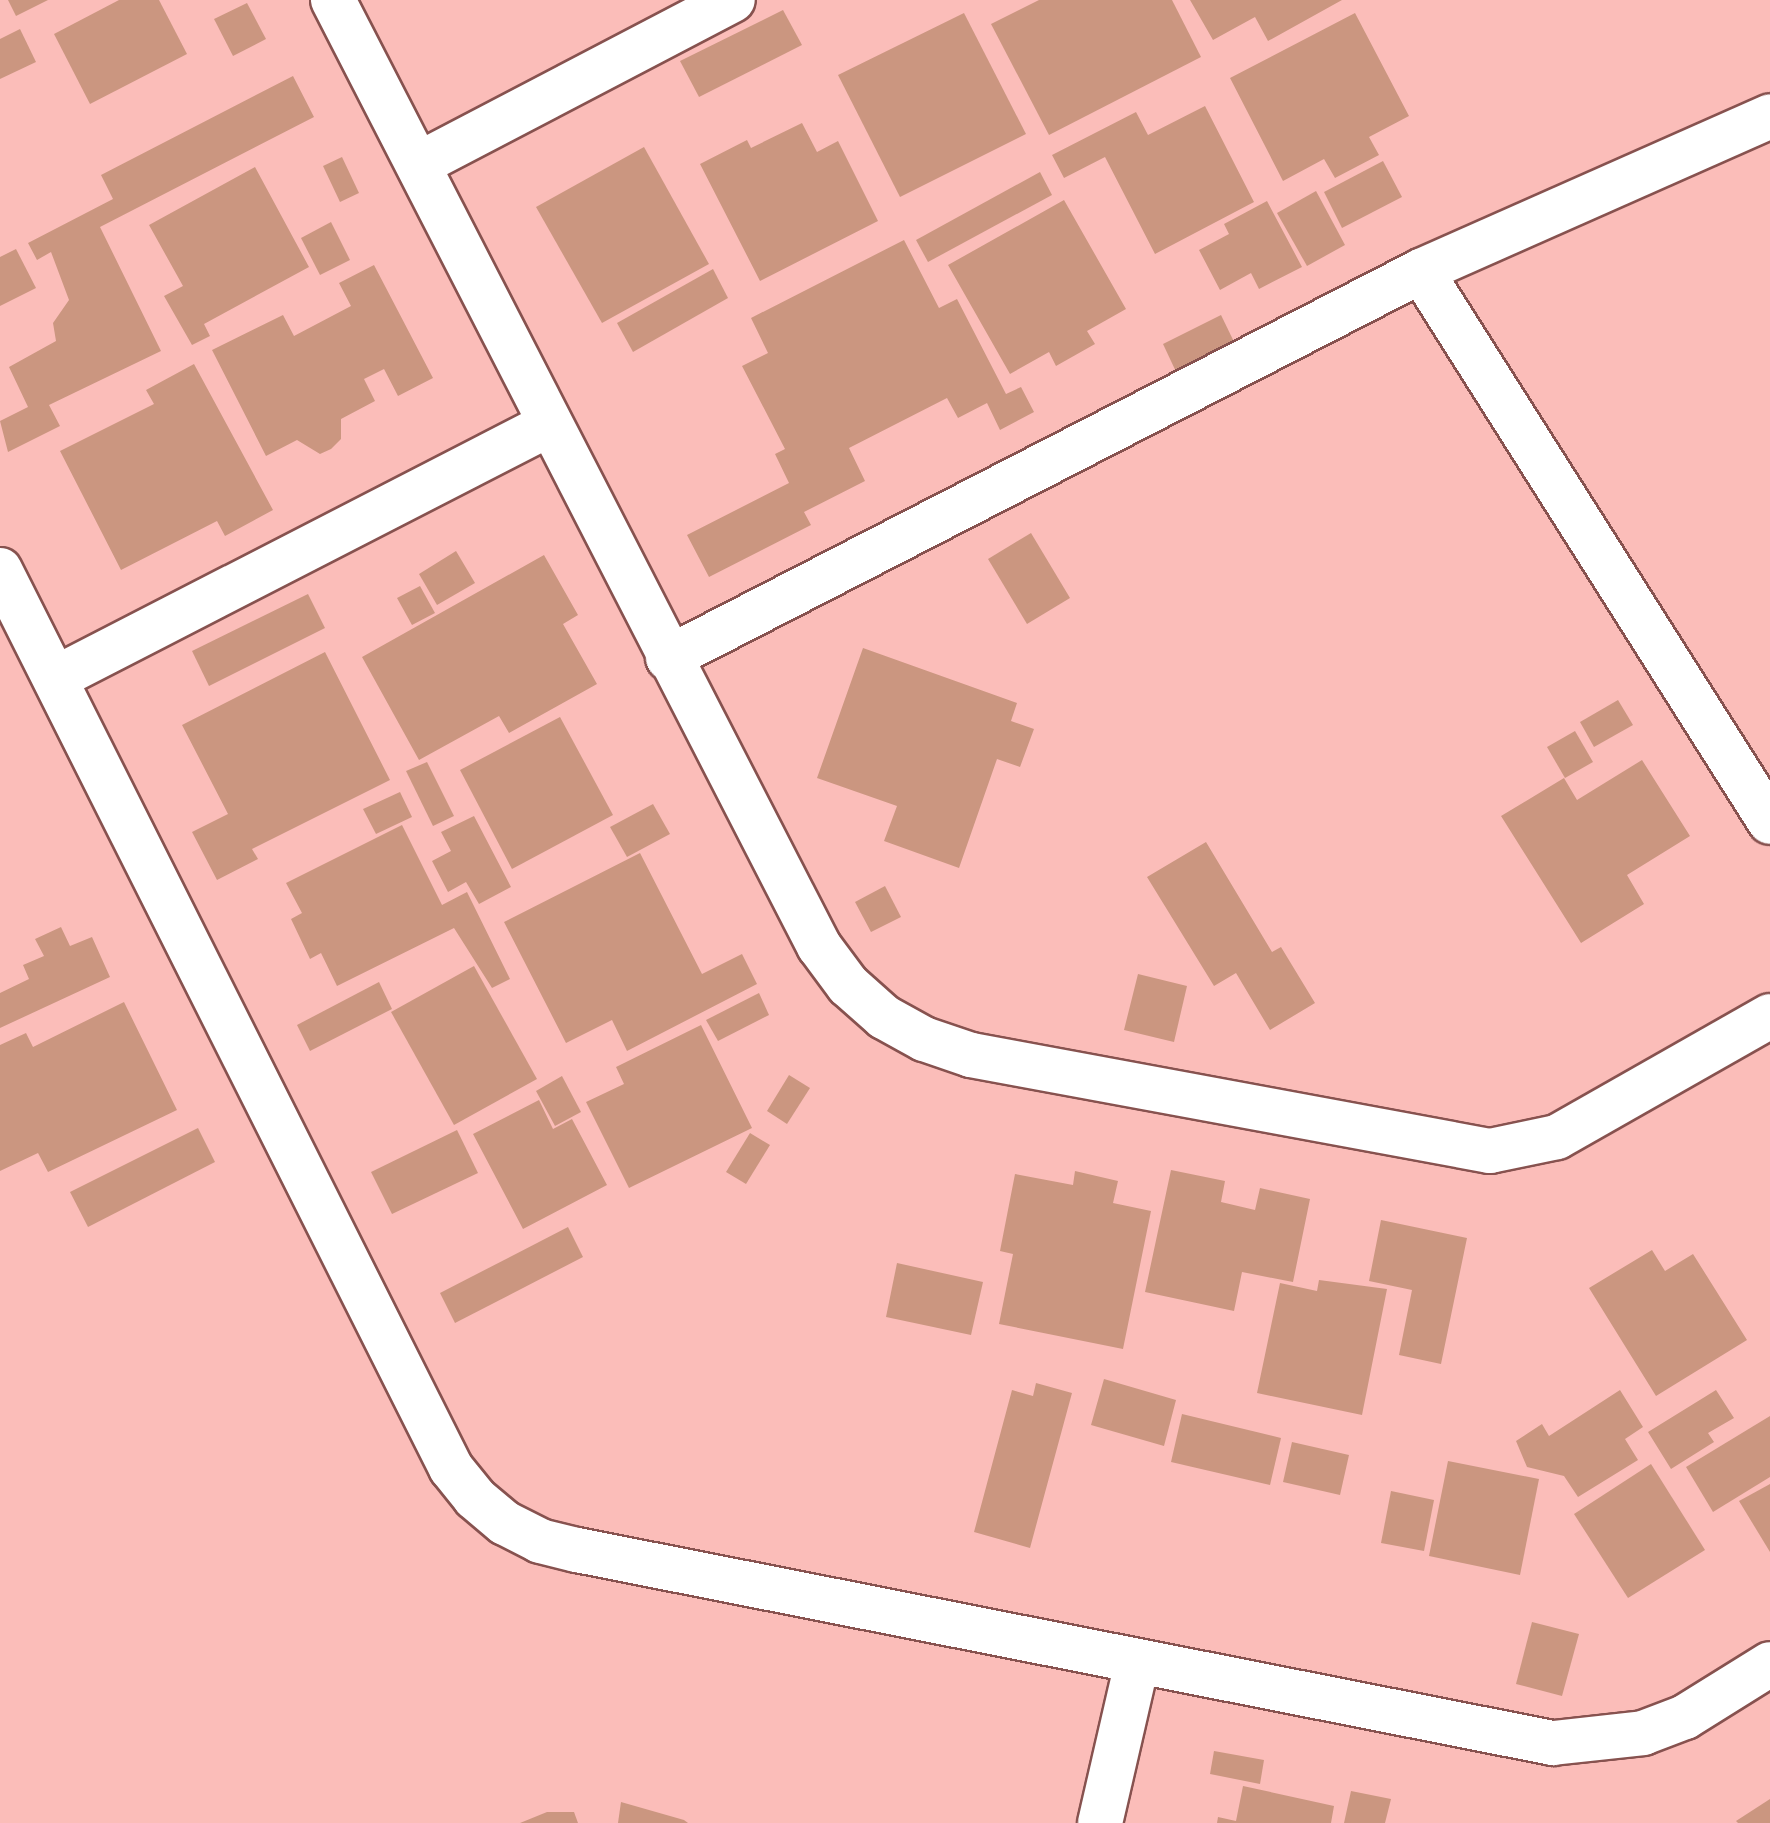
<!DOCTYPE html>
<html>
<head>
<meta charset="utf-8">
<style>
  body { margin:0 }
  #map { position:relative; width:1770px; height:1823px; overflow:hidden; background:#fbbdb9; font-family:Raleway,sans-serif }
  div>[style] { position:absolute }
  .building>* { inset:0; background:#cb9680 }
  .roads { filter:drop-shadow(2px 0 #87524f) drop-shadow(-2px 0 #87524f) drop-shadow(0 2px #87524f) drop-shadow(0 -2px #87524f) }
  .street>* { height:44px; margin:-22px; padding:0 22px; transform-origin:22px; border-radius:22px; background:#fff }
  span { translate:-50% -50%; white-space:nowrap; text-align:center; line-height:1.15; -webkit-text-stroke:6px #fbbdb9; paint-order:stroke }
</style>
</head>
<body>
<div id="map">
  <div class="building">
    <div style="clip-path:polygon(8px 0,48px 0,16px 16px)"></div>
    <div style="clip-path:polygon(119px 0,159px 0,187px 54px,90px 104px,54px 34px)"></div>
    <div style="clip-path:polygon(1039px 0,1172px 0,1201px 57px,1049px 135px,991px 24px)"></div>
    <div style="clip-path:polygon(1190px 0,1342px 0,1268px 41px,1255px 17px,1213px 40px)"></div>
    <div style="clip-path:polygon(247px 3px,266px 39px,233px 56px,214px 19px)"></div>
    <div style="clip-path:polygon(783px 10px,802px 45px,699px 97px,680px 61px)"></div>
    <div style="clip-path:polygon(964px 13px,1026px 134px,900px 197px,838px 75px)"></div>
    <div style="clip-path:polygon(1355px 13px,1409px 116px,1369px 137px,1379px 155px,1335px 178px,1324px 159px,1283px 181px,1230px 78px)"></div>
    <div style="clip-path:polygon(20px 29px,36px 62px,0 79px,0 39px)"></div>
    <div style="clip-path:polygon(293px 76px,314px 117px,100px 227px,161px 351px,49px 405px,60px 426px,8px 452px,0 421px,28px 407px,9px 367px,56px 341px,53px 323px,69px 300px,51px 252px,37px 260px,28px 243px,113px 199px,101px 175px)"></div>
    <div style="clip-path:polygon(1205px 106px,1254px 202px,1155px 254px,1105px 157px,1064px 178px,1052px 155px,1136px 112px,1148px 135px)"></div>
    <div style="clip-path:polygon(802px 123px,817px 152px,838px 141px,878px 221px,760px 281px,700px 164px,747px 140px,751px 148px)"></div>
    <div style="clip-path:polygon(644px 147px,709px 264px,602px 323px,536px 207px)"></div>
    <div style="clip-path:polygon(342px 157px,359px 193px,340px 202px,323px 166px)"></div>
    <div style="clip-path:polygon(1383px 161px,1402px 197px,1342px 228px,1324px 192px)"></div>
    <div style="clip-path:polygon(255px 167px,309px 267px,204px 324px,210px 336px,192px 345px,164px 296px,183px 286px,149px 225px)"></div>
    <div style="clip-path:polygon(1040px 172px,1052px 195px,928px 262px,916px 240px)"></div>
    <div style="clip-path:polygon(1316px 191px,1345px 245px,1307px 266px,1277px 213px)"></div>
    <div style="clip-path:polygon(1064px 200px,1126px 309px,1087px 331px,1095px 344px,1056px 366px,1049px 352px,1010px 374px,948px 265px)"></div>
    <div style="clip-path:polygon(1267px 201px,1302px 267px,1259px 289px,1251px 273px,1220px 290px,1199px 250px,1229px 234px,1224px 224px)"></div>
    <div style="clip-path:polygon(331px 222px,350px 260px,320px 275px,301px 238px)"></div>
    <div style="clip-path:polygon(904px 240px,939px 308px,957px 299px,1006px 394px,1021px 387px,1034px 412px,1000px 430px,987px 403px,958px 418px,947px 398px,849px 448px,865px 481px,804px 512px,811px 525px,709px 577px,687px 535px,789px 483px,775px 454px,785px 449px,742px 366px,768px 353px,751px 318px)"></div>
    <div style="clip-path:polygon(16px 249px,36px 288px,0 306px,0 257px)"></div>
    <div style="clip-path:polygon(374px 265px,433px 378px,398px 396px,384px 369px,364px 379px,375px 401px,341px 419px,341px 439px,331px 449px,320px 454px,297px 440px,266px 456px,212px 350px,283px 315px,294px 336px,351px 306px,339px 283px)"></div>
    <div style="clip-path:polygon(713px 269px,728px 298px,633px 352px,617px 323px)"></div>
    <div style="clip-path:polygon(1221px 315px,1237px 348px,1178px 376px,1163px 344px)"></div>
    <div style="clip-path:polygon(194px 364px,273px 510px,225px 536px,217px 521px,121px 570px,60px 451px,154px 404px,146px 390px)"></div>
    <div style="clip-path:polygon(1031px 533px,1070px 598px,1027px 624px,988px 559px)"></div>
    <div style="clip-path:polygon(456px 551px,475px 583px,437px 605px,419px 574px)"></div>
    <div style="clip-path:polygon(544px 555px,578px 615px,563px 624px,597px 684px,509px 733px,499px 716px,419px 760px,362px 657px)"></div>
    <div style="clip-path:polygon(420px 586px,435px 613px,412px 625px,397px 598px)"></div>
    <div style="clip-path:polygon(308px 594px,325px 628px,209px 686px,192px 651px)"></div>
    <div style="clip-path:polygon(863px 648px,1017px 703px,1011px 721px,1034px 729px,1020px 767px,997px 759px,959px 868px,884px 841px,897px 806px,817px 778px)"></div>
    <div style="clip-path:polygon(325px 652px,390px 780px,252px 849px,258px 859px,217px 880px,192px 832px,228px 814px,182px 725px)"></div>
    <div style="clip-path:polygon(1618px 700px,1633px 725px,1594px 747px,1580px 722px)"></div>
    <div style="clip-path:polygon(560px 717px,613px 815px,512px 869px,460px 770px)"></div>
    <div style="clip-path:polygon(1575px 731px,1593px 762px,1565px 778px,1547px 747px)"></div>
    <div style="clip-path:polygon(1642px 760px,1690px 836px,1627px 875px,1644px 904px,1581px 943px,1501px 816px,1564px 778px,1577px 800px)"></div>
    <div style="clip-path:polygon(427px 762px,454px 816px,433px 826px,406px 771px)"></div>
    <div style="clip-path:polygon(400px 792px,412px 817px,376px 834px,363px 809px)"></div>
    <div style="clip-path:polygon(653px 804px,670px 834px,627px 857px,610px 827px)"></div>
    <div style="clip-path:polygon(474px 816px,511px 887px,479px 904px,466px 882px,448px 892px,432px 861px,451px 851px,441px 832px)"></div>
    <div style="clip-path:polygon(402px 825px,442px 905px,467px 892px,510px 979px,492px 988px,454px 928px,337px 986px,321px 953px,310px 959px,291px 919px,302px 913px,286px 883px)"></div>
    <div style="clip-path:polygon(1206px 842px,1272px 952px,1281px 947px,1315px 1003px,1270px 1030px,1236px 973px,1214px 986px,1147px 877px)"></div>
    <div style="clip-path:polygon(640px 853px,702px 974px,742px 954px,757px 984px,627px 1051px,612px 1020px,566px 1043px,504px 922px)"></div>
    <div style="clip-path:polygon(885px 886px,901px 917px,871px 932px,855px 902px)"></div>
    <div style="clip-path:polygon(61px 927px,70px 946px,92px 937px,110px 977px,0 1028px,0 993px,29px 979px,23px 965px,44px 956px,35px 939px)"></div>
    <div style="clip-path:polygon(474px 966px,537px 1079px,454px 1125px,391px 1012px)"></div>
    <div style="clip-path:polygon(1138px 974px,1187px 986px,1174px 1042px,1124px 1030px)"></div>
    <div style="clip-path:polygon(379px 982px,392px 1009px,310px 1051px,297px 1025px)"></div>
    <div style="clip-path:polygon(759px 993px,769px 1015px,718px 1041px,706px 1020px)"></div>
    <div style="clip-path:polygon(124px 1002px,177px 1110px,48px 1172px,38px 1153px,0 1171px,0 1045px,26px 1033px,33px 1047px)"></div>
    <div style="clip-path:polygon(701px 1025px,752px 1128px,629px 1188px,586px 1102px,624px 1084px,616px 1067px)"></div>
    <div style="clip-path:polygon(789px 1075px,810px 1088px,787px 1124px,767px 1111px)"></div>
    <div style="clip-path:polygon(562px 1076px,581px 1112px,555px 1126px,536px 1091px)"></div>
    <div style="clip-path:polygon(539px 1100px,553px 1129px,572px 1119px,607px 1185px,523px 1229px,473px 1134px)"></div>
    <div style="clip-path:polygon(198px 1128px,215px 1162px,88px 1227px,70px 1192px)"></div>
    <div style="clip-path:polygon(457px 1130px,478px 1173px,392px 1214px,371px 1172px)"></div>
    <div style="clip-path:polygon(750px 1133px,770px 1145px,746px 1184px,726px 1172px)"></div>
    <div style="clip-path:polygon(1171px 1170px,1225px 1181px,1221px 1202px,1255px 1210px,1260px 1188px,1310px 1199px,1293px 1282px,1242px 1272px,1234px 1311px,1145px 1292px)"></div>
    <div style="clip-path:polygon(1075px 1171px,1118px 1181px,1113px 1203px,1151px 1211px,1123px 1349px,999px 1324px,1013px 1254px,1000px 1251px,1015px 1174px,1073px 1185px)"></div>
    <div style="clip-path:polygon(1381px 1220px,1467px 1238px,1441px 1364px,1399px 1355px,1412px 1290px,1369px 1281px)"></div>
    <div style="clip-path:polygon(568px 1227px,583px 1257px,455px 1323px,440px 1293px)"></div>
    <div style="clip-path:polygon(1652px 1250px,1665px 1271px,1693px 1254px,1747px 1340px,1656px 1396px,1589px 1288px)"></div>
    <div style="clip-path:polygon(897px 1263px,983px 1282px,971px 1335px,886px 1317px)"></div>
    <div style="clip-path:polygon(1319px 1280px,1387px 1289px,1362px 1415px,1257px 1393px,1280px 1283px,1317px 1291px)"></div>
    <div style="clip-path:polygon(1104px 1379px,1176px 1400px,1164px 1446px,1091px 1425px)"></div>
    <div style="clip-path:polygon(1036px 1383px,1072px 1393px,1030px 1548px,974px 1532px,1012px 1390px,1033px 1396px)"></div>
    <div style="clip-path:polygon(1620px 1390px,1643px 1427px,1625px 1439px,1638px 1460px,1578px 1497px,1564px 1476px,1527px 1467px,1516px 1441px,1542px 1424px,1549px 1436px)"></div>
    <div style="clip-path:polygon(1716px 1390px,1734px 1418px,1708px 1433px,1714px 1442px,1671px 1469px,1648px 1432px)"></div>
    <div style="clip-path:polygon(1182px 1414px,1281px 1438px,1270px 1485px,1171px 1462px)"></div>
    <div style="clip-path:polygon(1770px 1416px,1770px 1477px,1713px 1512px,1686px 1467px)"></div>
    <div style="clip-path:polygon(1292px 1442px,1349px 1455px,1340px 1495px,1283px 1482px)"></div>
    <div style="clip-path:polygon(1448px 1461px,1539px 1479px,1520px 1575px,1429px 1556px)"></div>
    <div style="clip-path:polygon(1651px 1464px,1705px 1550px,1628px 1598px,1574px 1514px)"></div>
    <div style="clip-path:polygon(1770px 1484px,1770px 1552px,1739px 1501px)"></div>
    <div style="clip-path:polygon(1391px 1491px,1434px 1500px,1424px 1551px,1381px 1543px)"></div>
    <div style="clip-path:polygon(1532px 1622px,1579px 1634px,1562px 1696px,1516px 1684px)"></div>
    <div style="clip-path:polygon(1214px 1751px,1264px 1760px,1260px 1784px,1210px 1774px)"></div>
    <div style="clip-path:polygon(1243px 1786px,1334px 1806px,1331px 1823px,1217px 1823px,1218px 1817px,1236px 1821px)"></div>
    <div style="clip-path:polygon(1351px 1791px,1391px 1799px,1385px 1823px,1344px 1823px)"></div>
    <div style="clip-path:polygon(1770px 1799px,1770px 1823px,1738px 1823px,1736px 1821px)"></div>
    <div style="clip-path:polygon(621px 1802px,684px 1820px,688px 1823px,618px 1823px)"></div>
    <div style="clip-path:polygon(547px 1812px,574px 1812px,578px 1823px,520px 1823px)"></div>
  </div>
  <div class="roads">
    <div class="street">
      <div style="left:333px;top:0;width:1064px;rotate:62.81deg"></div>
      <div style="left:819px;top:946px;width:49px;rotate:53.4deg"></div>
      <div style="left:848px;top:985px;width:48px;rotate:41.6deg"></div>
      <div style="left:884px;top:1017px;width:46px;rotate:28.8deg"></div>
      <div style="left:924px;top:1039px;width:50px;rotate:18.8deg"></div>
      <div style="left:971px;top:1055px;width:528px;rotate:10.48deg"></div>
      <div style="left:1490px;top:1151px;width:68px;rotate:-11.8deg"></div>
      <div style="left:1557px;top:1137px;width:245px;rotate:-29.6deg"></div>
      <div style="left:419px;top:164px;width:354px;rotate:-27.6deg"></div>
      <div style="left:1421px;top:271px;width:652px;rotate:57.65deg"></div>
      <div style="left:0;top:570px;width:1005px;rotate:63.33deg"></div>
      <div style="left:451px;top:1468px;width:38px;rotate:51deg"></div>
      <div style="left:475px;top:1498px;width:39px;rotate:40deg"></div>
      <div style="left:505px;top:1523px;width:39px;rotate:27deg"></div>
      <div style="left:540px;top:1541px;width:38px;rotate:14deg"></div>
      <div style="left:577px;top:1550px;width:995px;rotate:11.19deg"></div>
      <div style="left:1553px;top:1743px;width:91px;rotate:-6.3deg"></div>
      <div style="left:1643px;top:1733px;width:45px;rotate:-20.9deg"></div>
      <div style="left:1685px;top:1717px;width:100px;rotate:-31.9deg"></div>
      <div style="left:668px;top:658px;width:847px;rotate:-27.2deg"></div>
      <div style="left:1421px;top:271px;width:382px;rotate:-23.9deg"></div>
      <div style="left:56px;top:678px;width:553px;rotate:-27.21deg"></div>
      <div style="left:1100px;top:1823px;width:164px;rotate:-77deg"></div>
    </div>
  </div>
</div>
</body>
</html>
